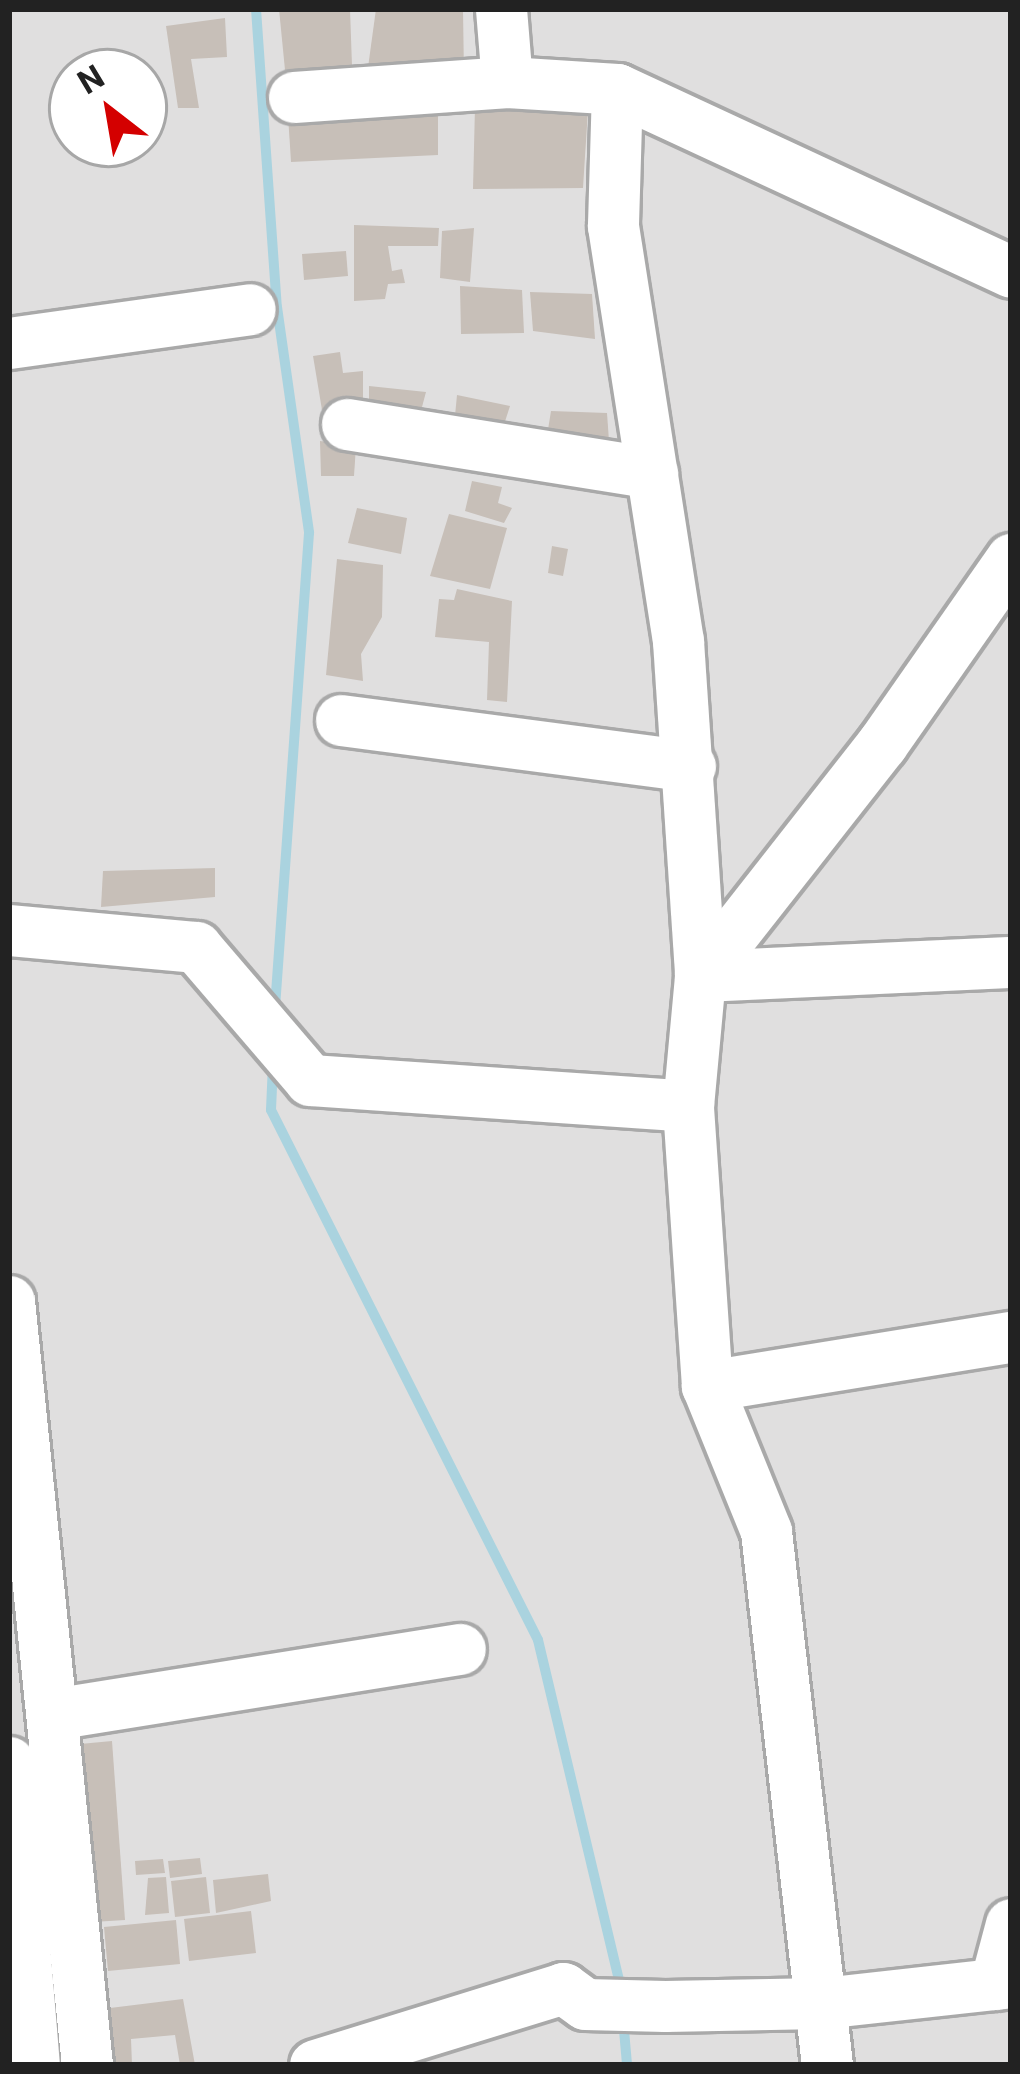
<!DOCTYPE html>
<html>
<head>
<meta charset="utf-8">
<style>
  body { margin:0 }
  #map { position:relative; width:1020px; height:2074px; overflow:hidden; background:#f2efe9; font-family:Roboto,sans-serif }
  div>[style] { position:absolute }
  .residential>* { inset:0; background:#e0dfdf }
  .stream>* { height:10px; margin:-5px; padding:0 5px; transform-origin:5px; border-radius:5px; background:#aad3df }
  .building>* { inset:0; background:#c7bfb8 }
  .roads { filter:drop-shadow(3px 0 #a9a9a9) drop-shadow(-3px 0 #a9a9a9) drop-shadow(0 3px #a9a9a9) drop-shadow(0 -3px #a9a9a9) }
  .minor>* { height:51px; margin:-25.5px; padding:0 25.5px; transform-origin:25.5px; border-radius:25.5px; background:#fff }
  span { translate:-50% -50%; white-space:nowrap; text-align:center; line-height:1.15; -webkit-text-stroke:10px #fff; paint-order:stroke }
  .frame { position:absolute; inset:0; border:12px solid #222; pointer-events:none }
  .north { position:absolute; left:48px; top:48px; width:120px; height:120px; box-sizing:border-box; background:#fff; border:3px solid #a7a7a7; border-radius:50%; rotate:329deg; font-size:33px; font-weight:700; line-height:48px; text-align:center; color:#222 }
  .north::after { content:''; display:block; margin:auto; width:42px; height:54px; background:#d40000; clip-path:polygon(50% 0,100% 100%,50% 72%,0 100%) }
</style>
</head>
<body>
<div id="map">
  <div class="residential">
    <div style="clip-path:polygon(evenodd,9px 9px,1011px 9px,1011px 2065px,9px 2065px,9px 9px,72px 72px,144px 72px,144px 144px,72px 144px,72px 72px)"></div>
  </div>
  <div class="stream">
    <div style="left:256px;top:9px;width:299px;rotate:86deg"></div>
    <div style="left:277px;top:307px;width:228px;rotate:81.9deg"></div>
    <div style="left:309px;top:533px;width:477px;rotate:94.1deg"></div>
    <div style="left:273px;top:1064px;width:46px;rotate:92.5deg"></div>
    <div style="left:271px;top:1110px;width:593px;rotate:63.26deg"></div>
    <div style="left:538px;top:1640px;width:355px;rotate:76.6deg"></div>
    <div style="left:624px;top:2030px;width:35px;rotate:85deg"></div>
  </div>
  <div class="building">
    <div style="clip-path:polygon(279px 9px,350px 9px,352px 66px,285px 70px)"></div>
    <div style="clip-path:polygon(376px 9px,463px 9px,464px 76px,366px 82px)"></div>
    <div style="clip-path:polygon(225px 18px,227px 57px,191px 59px,199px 108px,178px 108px,166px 26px)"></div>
    <div style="clip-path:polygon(438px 105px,438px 155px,291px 162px,288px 115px)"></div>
    <div style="clip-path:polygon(475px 106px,588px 109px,583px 188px,473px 189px)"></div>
    <div style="clip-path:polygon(354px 225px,439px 228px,438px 246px,388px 246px,392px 271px,402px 269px,405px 283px,388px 284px,385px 299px,354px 301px)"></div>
    <div style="clip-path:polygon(474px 228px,470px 282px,440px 278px,442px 231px)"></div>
    <div style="clip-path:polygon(346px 251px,348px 276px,304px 280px,302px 254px)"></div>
    <div style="clip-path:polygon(460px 286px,522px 290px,524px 333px,461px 334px)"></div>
    <div style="clip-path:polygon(530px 292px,592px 294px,595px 339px,533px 331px)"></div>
    <div style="clip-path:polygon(340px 352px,343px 373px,363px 371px,363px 410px,323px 416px,313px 356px)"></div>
    <div style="clip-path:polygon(369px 386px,426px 392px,418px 422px,369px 415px)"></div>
    <div style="clip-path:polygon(457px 395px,510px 406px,499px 440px,454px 426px)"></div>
    <div style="clip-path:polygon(551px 411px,607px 413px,610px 455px,546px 442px)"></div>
    <div style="clip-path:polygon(320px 441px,356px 446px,354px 476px,321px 476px)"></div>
    <div style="clip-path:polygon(472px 481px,502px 487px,498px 503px,512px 508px,504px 523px,465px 511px)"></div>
    <div style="clip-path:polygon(357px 508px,407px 518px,401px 554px,348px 543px)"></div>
    <div style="clip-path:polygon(449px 514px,507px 528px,490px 589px,430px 576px)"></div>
    <div style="clip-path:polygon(552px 546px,568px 549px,563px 576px,548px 573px)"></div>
    <div style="clip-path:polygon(337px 559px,383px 565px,382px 617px,361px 654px,363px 681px,326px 675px)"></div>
    <div style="clip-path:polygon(457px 589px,512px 601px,507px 702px,487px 700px,489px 642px,435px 637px,439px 599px,454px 600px)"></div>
    <div style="clip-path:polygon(215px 868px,215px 897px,101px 907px,103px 871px)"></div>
    <div style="clip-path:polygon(112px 1741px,125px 1920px,93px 1922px,80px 1744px)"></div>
    <div style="clip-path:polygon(200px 1858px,202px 1874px,170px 1878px,168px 1861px)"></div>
    <div style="clip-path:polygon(163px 1859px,165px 1873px,136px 1875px,135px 1861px)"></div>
    <div style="clip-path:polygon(268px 1874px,271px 1901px,216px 1913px,213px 1880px)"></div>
    <div style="clip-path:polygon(166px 1877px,169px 1913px,145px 1915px,148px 1878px)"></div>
    <div style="clip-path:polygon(206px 1877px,210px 1913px,175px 1917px,171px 1881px)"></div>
    <div style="clip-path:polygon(251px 1911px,256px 1953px,189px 1961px,184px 1919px)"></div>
    <div style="clip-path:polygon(176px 1920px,180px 1964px,108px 1971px,104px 1927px)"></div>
    <div style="clip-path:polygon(183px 1999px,195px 2065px,180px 2065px,175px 2035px,131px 2039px,132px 2065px,114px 2065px,110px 2008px)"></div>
  </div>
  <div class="roads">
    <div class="minor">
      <div style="left:501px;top:9px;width:73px;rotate:85.3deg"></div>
      <div style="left:507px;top:82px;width:110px;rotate:3.6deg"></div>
      <div style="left:617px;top:89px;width:434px;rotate:24.9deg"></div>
      <div style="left:617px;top:89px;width:137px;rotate:91.7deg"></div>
      <div style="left:613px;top:226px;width:420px;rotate:81.1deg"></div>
      <div style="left:678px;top:641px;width:336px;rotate:86.2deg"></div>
      <div style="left:700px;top:976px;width:311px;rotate:-2.6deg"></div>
      <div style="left:294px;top:97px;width:214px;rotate:-4deg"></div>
      <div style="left:9px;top:343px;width:243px;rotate:-8deg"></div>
      <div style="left:347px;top:424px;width:309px;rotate:9.1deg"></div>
      <div style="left:341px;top:720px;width:352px;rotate:7.5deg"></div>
      <div style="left:9px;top:930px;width:188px;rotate:5.2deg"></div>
      <div style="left:196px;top:947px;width:175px;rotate:49.4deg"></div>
      <div style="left:310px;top:1080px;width:379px;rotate:3.9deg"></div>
      <div style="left:9px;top:1301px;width:768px;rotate:84.17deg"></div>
      <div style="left:707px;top:1386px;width:308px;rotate:-9.2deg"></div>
      <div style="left:53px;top:1714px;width:412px;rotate:-9.1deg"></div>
      <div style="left:9px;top:1762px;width:304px;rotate:85.3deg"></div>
      <div style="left:995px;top:1984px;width:62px;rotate:-75.1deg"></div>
      <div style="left:315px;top:2065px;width:260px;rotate:-17.2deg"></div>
      <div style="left:563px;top:1988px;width:27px;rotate:36deg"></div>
      <div style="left:585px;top:2004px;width:80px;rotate:1.4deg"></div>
      <div style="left:665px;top:2006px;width:157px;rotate:-1.1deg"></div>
      <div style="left:822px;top:2003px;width:190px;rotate:-6.3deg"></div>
      <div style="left:827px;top:2065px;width:537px;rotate:-96.52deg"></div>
      <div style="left:766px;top:1531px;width:157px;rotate:-112.1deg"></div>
      <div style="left:707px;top:1386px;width:281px;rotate:-93.9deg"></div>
      <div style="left:688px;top:1106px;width:131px;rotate:-84.7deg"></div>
      <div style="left:700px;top:976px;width:295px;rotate:-51.9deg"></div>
      <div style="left:882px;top:744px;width:226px;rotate:-55.1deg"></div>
    </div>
  </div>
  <div class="frame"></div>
  <div class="north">N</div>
</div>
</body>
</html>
